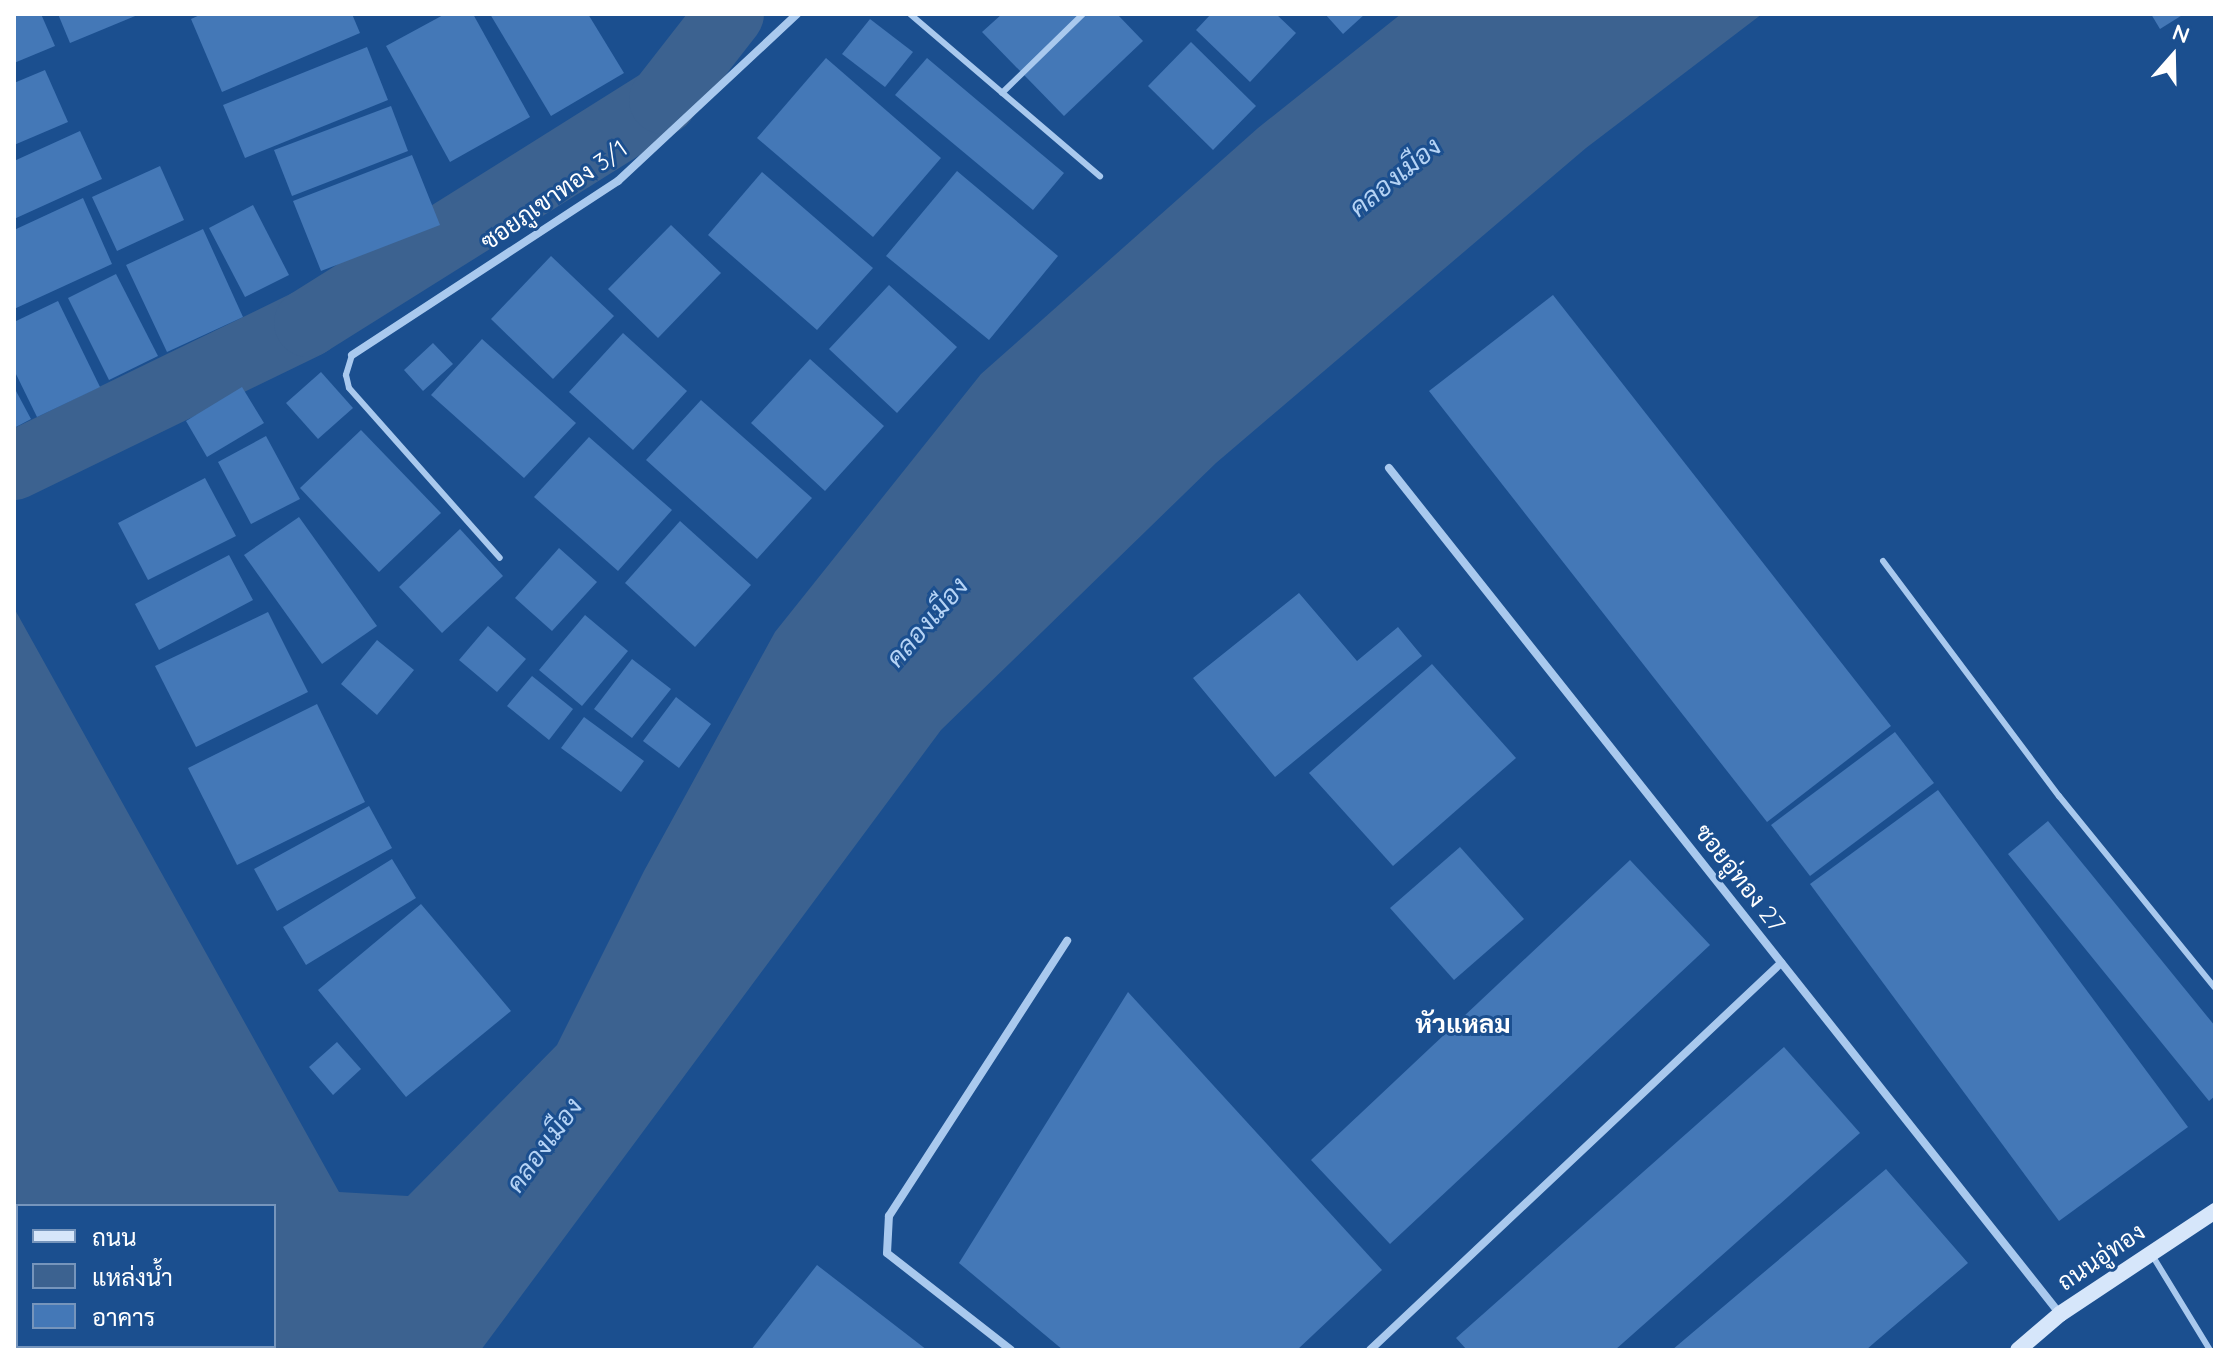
<!DOCTYPE html>
<html>
<head>
<meta charset="utf-8">
<style>
  body { margin:0 }
  #map { position:relative; width:2229px; height:1364px; overflow:hidden; background:#1b4f8f; font-family:Quicksand,Sarabun,sans-serif }
  div>[style] { position:absolute }
  .water>* { inset:0; background:#3c6290 }
  .canal>* { height:68px; margin:-34px; padding:0 34px; transform-origin:34px; border-radius:34px; background:#3c6290 }
  .building>* { inset:0; background:#4478b7 }
  .service>* { height:6px; margin:-3px; padding:0 3px; transform-origin:3px; border-radius:3px; background:#a9c9ee }
  .minor>* { height:8px; margin:-4px; padding:0 4px; transform-origin:4px; border-radius:4px; background:#a9c9ee }
  .secondary>* { height:16px; margin:-8px; padding:0 8px; transform-origin:8px; border-radius:8px; background:#d6e6fa }
  span { translate:-50% -50%; white-space:nowrap; text-align:center; line-height:1.15; -webkit-text-stroke:6px #1b4f8f; paint-order:stroke }
  .street-label { font-size:24px; color:#fff }
  .water-label { font-size:26px; color:#b5d3f5; font-style:italic }
  .neighbourhood-label { font-size:26px; color:#fff; font-weight:700 }
  .frame { position:absolute; inset:0; border:16px solid #fff; pointer-events:none }
  .legend { position:absolute; left:16px; top:1204px; width:260px; height:144px; box-sizing:border-box; background:#1b4f8f; border:2px solid #7695bc; margin:0; padding:10px 14px; list-style:none; font-size:24px; color:#fff }
  .legend li { display:flex; align-items:center; gap:16px; height:40px }
  .legend b { width:40px; border:2px solid #7695bc }
  .north { position:absolute; left:2133px; top:16px; width:80px; height:80px; -webkit-text-stroke:6px #1b4f8f; paint-order:stroke; rotate:20deg; font-size:22px; font-weight:700; line-height:32px; text-align:center; color:#fff }
  .north::after { content:''; display:block; margin:auto; width:28px; height:36px; background:#fff; clip-path:polygon(50% 0,100% 100%,50% 72%,0 100%) }
</style>
</head>
<body>
<div id="map">
  <div class="water">
    <div style="clip-path:polygon(evenodd,1401px 14px,1762px 14px,1586px 148px,1216px 463px,941px 730px,481px 1350px,14px 1350px,14px 608px,339px 1192px,408px 1196px,557px 1045px,644px 871px,775px 632px,981px 374px,1258px 128px,1401px 14px,18px 1206px,274px 1206px,274px 1346px,18px 1346px,18px 1206px)"></div>
  </div>
  <div class="canal">
    <div style="left:14px;top:466px;width:327px;rotate:-25.9deg"></div>
    <div style="left:308px;top:323px;width:419px;rotate:-32.1deg"></div>
    <div style="left:663px;top:100px;width:109px;rotate:-52.1deg"></div>
  </div>
  <div class="building">
    <div style="clip-path:polygon(14px 14px,41px 14px,55px 46px,14px 63px)"></div>
    <div style="clip-path:polygon(58px 14px,140px 14px,70px 43px)"></div>
    <div style="clip-path:polygon(202px 14px,352px 14px,360px 33px,222px 92px,191px 19px)"></div>
    <div style="clip-path:polygon(445px 14px,473px 14px,530px 117px,450px 162px,386px 46px)"></div>
    <div style="clip-path:polygon(490px 14px,588px 14px,624px 73px,551px 116px)"></div>
    <div style="clip-path:polygon(1002px 14px,1117px 14px,1143px 41px,1064px 116px,982px 32px)"></div>
    <div style="clip-path:polygon(1211px 14px,1276px 14px,1296px 33px,1250px 82px,1196px 30px)"></div>
    <div style="clip-path:polygon(1325px 14px,1365px 14px,1343px 34px)"></div>
    <div style="clip-path:polygon(2151px 14px,2184px 14px,2160px 29px)"></div>
    <div style="clip-path:polygon(870px 19px,913px 52px,885px 87px,842px 54px)"></div>
    <div style="clip-path:polygon(1191px 42px,1256px 106px,1213px 150px,1148px 86px)"></div>
    <div style="clip-path:polygon(367px 47px,388px 100px,245px 158px,223px 105px)"></div>
    <div style="clip-path:polygon(826px 58px,941px 158px,873px 237px,757px 138px)"></div>
    <div style="clip-path:polygon(927px 58px,1064px 173px,1033px 210px,895px 95px)"></div>
    <div style="clip-path:polygon(45px 70px,68px 122px,14px 145px,14px 83px)"></div>
    <div style="clip-path:polygon(391px 106px,408px 151px,292px 196px,274px 150px)"></div>
    <div style="clip-path:polygon(80px 131px,102px 179px,14px 219px,14px 161px)"></div>
    <div style="clip-path:polygon(412px 155px,440px 225px,321px 271px,293px 201px)"></div>
    <div style="clip-path:polygon(160px 166px,184px 220px,117px 251px,92px 197px)"></div>
    <div style="clip-path:polygon(957px 171px,1058px 256px,989px 340px,886px 256px)"></div>
    <div style="clip-path:polygon(762px 172px,873px 268px,817px 330px,708px 235px)"></div>
    <div style="clip-path:polygon(83px 198px,112px 264px,14px 309px,14px 230px)"></div>
    <div style="clip-path:polygon(253px 205px,289px 275px,245px 297px,209px 228px)"></div>
    <div style="clip-path:polygon(671px 225px,721px 273px,658px 338px,608px 289px)"></div>
    <div style="clip-path:polygon(203px 229px,243px 317px,167px 352px,126px 265px)"></div>
    <div style="clip-path:polygon(551px 256px,614px 316px,553px 379px,491px 319px)"></div>
    <div style="clip-path:polygon(116px 274px,158px 356px,109px 380px,68px 298px)"></div>
    <div style="clip-path:polygon(889px 285px,957px 347px,897px 413px,829px 349px)"></div>
    <div style="clip-path:polygon(1553px 295px,1891px 726px,1767px 822px,1429px 391px)"></div>
    <div style="clip-path:polygon(58px 301px,100px 387px,37px 417px,14px 370px,14px 322px)"></div>
    <div style="clip-path:polygon(623px 333px,687px 391px,633px 450px,569px 392px)"></div>
    <div style="clip-path:polygon(482px 339px,576px 423px,524px 478px,431px 395px)"></div>
    <div style="clip-path:polygon(433px 343px,453px 364px,423px 391px,404px 370px)"></div>
    <div style="clip-path:polygon(810px 359px,884px 426px,825px 491px,751px 423px)"></div>
    <div style="clip-path:polygon(321px 372px,353px 408px,318px 439px,286px 403px)"></div>
    <div style="clip-path:polygon(242px 387px,264px 423px,207px 457px,186px 421px)"></div>
    <div style="clip-path:polygon(16px 391px,31px 419px,14px 428px,14px 392px)"></div>
    <div style="clip-path:polygon(701px 400px,812px 498px,757px 559px,646px 460px)"></div>
    <div style="clip-path:polygon(361px 430px,441px 513px,379px 572px,300px 488px)"></div>
    <div style="clip-path:polygon(266px 436px,300px 499px,251px 524px,218px 462px)"></div>
    <div style="clip-path:polygon(589px 437px,672px 510px,618px 571px,534px 497px)"></div>
    <div style="clip-path:polygon(205px 478px,236px 536px,148px 580px,118px 523px)"></div>
    <div style="clip-path:polygon(299px 517px,377px 626px,322px 664px,244px 555px)"></div>
    <div style="clip-path:polygon(680px 521px,751px 585px,695px 647px,625px 583px)"></div>
    <div style="clip-path:polygon(460px 529px,503px 576px,442px 633px,399px 587px)"></div>
    <div style="clip-path:polygon(559px 548px,597px 582px,552px 631px,515px 598px)"></div>
    <div style="clip-path:polygon(229px 555px,253px 600px,159px 650px,135px 604px)"></div>
    <div style="clip-path:polygon(1299px 593px,1357px 661px,1398px 627px,1422px 656px,1275px 777px,1193px 678px)"></div>
    <div style="clip-path:polygon(268px 612px,308px 692px,196px 747px,155px 666px)"></div>
    <div style="clip-path:polygon(585px 615px,628px 651px,582px 706px,539px 670px)"></div>
    <div style="clip-path:polygon(488px 626px,526px 659px,497px 692px,459px 660px)"></div>
    <div style="clip-path:polygon(377px 640px,414px 670px,377px 715px,341px 684px)"></div>
    <div style="clip-path:polygon(632px 659px,671px 689px,632px 738px,594px 709px)"></div>
    <div style="clip-path:polygon(1432px 664px,1516px 758px,1393px 866px,1309px 773px)"></div>
    <div style="clip-path:polygon(532px 676px,573px 709px,549px 740px,507px 706px)"></div>
    <div style="clip-path:polygon(676px 697px,711px 724px,679px 768px,643px 741px)"></div>
    <div style="clip-path:polygon(317px 704px,365px 802px,237px 865px,188px 768px)"></div>
    <div style="clip-path:polygon(584px 717px,644px 761px,621px 792px,561px 748px)"></div>
    <div style="clip-path:polygon(1895px 732px,1934px 783px,1810px 876px,1771px 825px)"></div>
    <div style="clip-path:polygon(1938px 790px,2188px 1127px,2059px 1221px,1810px 884px)"></div>
    <div style="clip-path:polygon(369px 806px,392px 848px,277px 911px,254px 869px)"></div>
    <div style="clip-path:polygon(2048px 821px,2215px 1026px,2215px 1096px,2209px 1101px,2008px 854px)"></div>
    <div style="clip-path:polygon(1460px 847px,1524px 919px,1454px 980px,1390px 908px)"></div>
    <div style="clip-path:polygon(392px 859px,416px 898px,306px 965px,283px 927px)"></div>
    <div style="clip-path:polygon(1630px 860px,1710px 945px,1390px 1244px,1311px 1160px)"></div>
    <div style="clip-path:polygon(421px 904px,511px 1011px,406px 1097px,318px 990px)"></div>
    <div style="clip-path:polygon(1128px 992px,1382px 1270px,1297px 1350px,1063px 1350px,959px 1263px)"></div>
    <div style="clip-path:polygon(337px 1042px,361px 1069px,333px 1095px,309px 1067px)"></div>
    <div style="clip-path:polygon(1784px 1047px,1860px 1133px,1615px 1350px,1467px 1350px,1456px 1338px)"></div>
    <div style="clip-path:polygon(1886px 1169px,1968px 1263px,1874px 1343px,1866px 1350px,1672px 1350px)"></div>
    <div style="clip-path:polygon(817px 1265px,927px 1350px,751px 1350px)"></div>
  </div>
  <div class="service">
    <div style="left:910px;top:14px;width:250px;rotate:40.5deg"></div>
    <div style="left:1002px;top:93px;width:113px;rotate:-44.3deg"></div>
    <div style="left:352px;top:355px;width:21px;rotate:107deg"></div>
    <div style="left:346px;top:375px;width:13px;rotate:77deg"></div>
    <div style="left:349px;top:388px;width:227px;rotate:48.4deg"></div>
    <div style="left:1883px;top:561px;width:294px;rotate:53.2deg"></div>
    <div style="left:2059px;top:796px;width:247px;rotate:50.9deg"></div>
    <div style="left:2152px;top:1255px;width:111px;rotate:58.6deg"></div>
  </div>
  <div class="minor">
    <div style="left:352px;top:355px;width:318px;rotate:-33.2deg"></div>
    <div style="left:618px;top:181px;width:245px;rotate:-43deg"></div>
    <div style="left:1389px;top:468px;width:1080px;rotate:51.58deg"></div>
    <div style="left:1011px;top:1350px;width:157px;rotate:-142deg"></div>
    <div style="left:887px;top:1253px;width:37px;rotate:-87deg"></div>
    <div style="left:889px;top:1216px;width:328px;rotate:-57.1deg"></div>
    <div style="left:1370px;top:1350px;width:565px;rotate:-43.28deg"></div>
  </div>
  <div class="secondary">
    <div style="left:2018px;top:1350px;width:55px;rotate:-40.6deg"></div>
    <div style="left:2060px;top:1314px;width:186px;rotate:-33.6deg"></div>
  </div>
  <div class="street-label">
    <span style="left:554px;top:195px;rotate:-35deg">ซอยภูเขาทอง 3/1</span>
    <span style="left:1740px;top:878px;rotate:52deg">ซอยอู่ทอง 27</span>
    <span style="left:2101px;top:1257px;rotate:-34deg">ถนนอู่ทอง</span>
  </div>
  <div class="water-label">
    <span style="left:1395px;top:177px;rotate:-39deg">คลองเมือง</span>
    <span style="left:927px;top:622px;rotate:-49deg">คลองเมือง</span>
    <span style="left:544px;top:1145px;rotate:-54deg">คลองเมือง</span>
  </div>
  <div class="neighbourhood-label">
    <span style="left:1463px;top:1024px">หัวแหลม</span>
  </div>
  <div class="frame"></div>
  <ul class="legend">
  <li><b style="height:10px;background:#d6e6fa"></b>ถนน</li>
  <li><b style="height:22px;background:#3c6290"></b>แหล่งน้ำ</li>
  <li><b style="height:22px;background:#4478b7"></b>อาคาร</li>
  </ul>
  <div class="north">N</div>
</div>
</body>
</html>
